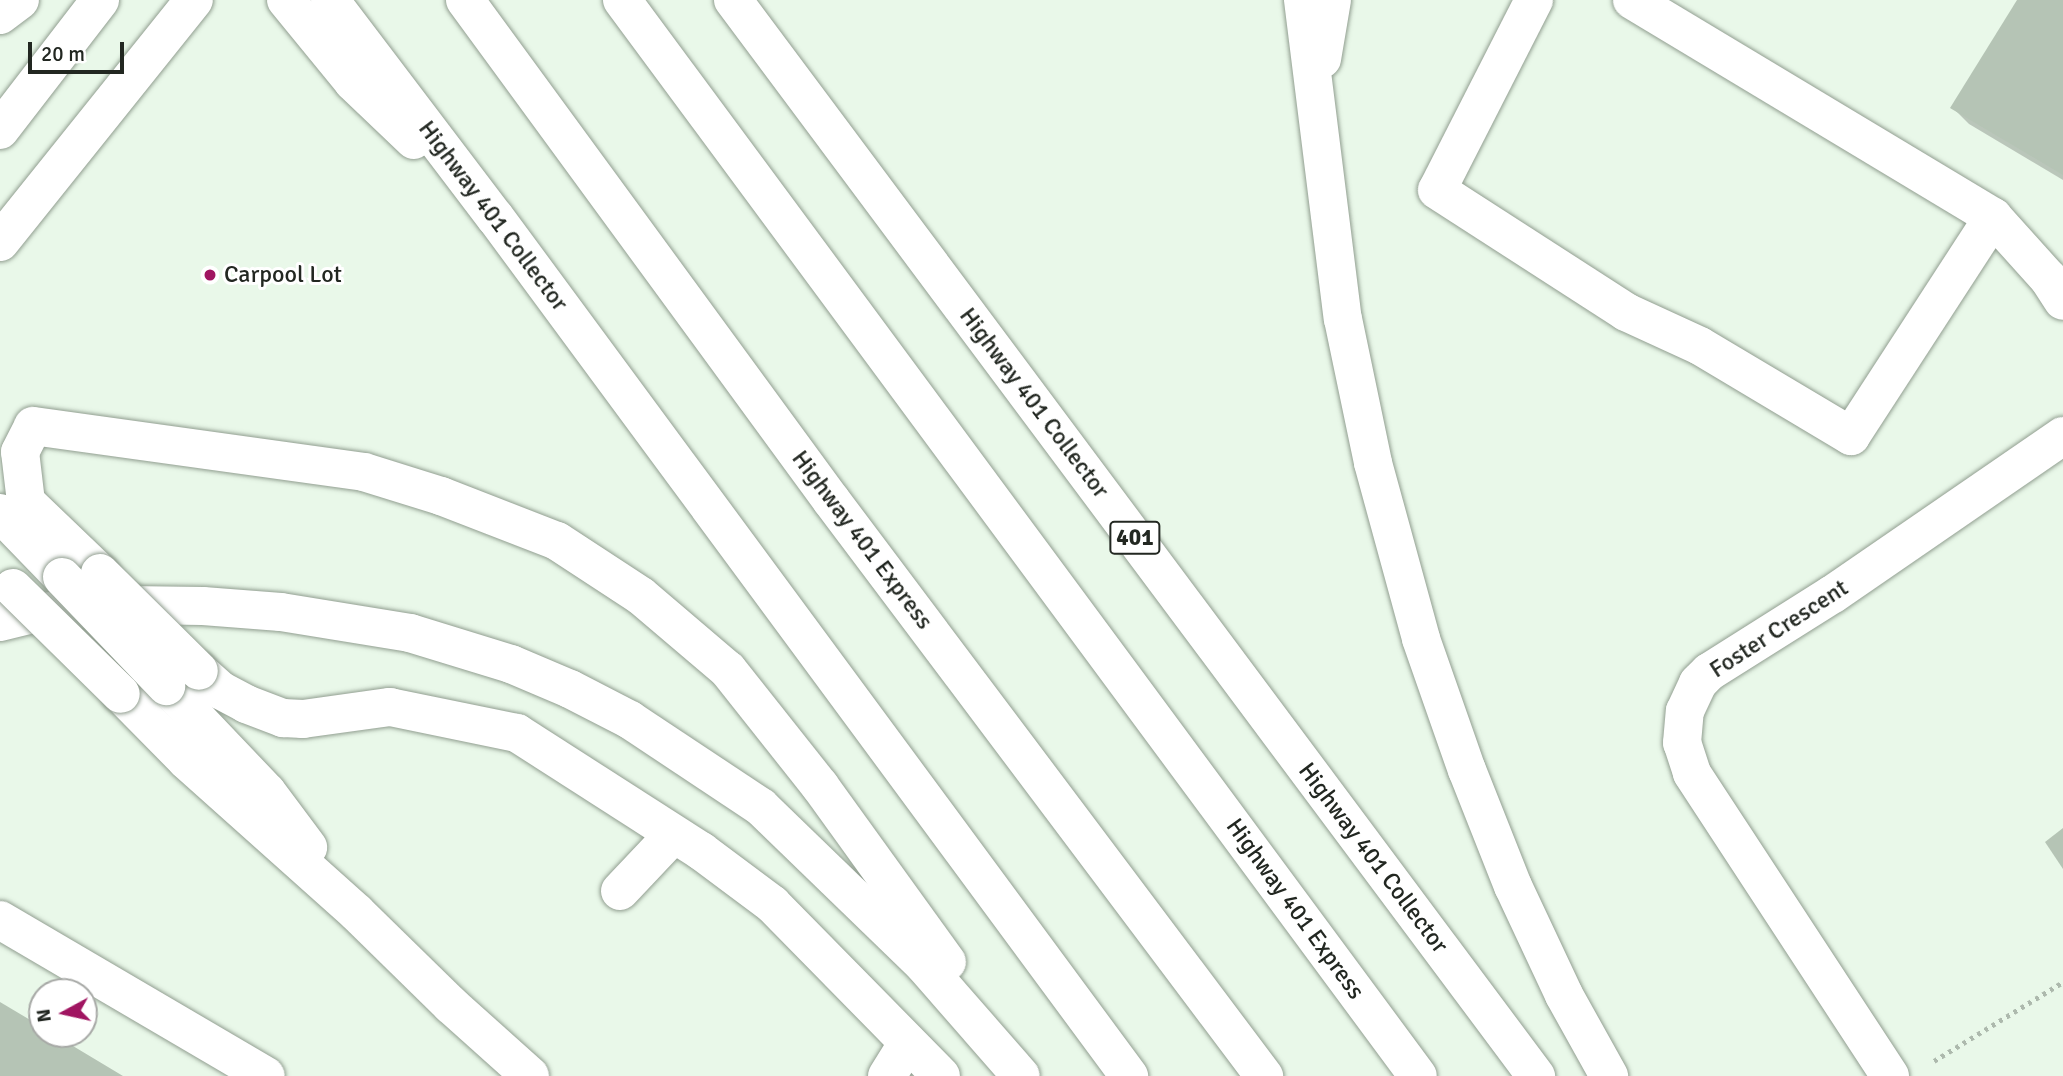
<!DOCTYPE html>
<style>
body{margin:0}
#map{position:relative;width:2063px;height:1076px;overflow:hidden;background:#e9f8e9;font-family:Signika,sans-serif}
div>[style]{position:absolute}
.shadow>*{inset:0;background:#0003}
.building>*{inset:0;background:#b5c4b5}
.path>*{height:4.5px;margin-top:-2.25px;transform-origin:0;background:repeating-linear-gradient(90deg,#adb9ad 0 3.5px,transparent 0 8.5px)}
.roads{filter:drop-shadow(0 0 2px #919e90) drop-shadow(0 0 2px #919e90)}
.minor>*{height:38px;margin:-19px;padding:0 19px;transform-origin:19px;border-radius:19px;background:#fff}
.major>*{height:38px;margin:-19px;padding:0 19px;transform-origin:19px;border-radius:19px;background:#fff}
.highway>*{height:38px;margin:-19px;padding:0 19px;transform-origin:19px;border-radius:19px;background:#fff}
.bridges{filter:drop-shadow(0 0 2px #919e90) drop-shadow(0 0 2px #919e90)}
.minor-bridge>*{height:38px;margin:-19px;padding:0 19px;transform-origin:19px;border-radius:19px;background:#fff}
.dots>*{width:19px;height:19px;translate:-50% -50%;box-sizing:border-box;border:4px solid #fff;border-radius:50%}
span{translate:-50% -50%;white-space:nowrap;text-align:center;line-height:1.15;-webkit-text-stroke:6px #fff;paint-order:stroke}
.shield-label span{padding:2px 5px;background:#fff;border:2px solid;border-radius:5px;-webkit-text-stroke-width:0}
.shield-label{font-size:23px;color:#222721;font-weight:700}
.street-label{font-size:24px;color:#222721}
.poi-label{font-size:24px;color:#222721}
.left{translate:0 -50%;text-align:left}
.north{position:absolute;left:28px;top:978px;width:70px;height:70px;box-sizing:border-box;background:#fff;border:2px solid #a7a9a6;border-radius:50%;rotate:262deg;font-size:19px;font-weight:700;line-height:28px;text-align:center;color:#222721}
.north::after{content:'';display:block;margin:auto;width:24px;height:32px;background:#a01561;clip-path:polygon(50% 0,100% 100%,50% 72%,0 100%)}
.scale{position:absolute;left:28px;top:42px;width:96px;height:32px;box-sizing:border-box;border:4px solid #222721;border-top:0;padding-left:9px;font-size:21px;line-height:24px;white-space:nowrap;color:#222721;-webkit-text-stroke:5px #fff;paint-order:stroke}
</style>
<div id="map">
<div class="shadow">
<div style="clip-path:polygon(2019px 0,2063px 0,2063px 180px,1969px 124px,1952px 107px)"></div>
</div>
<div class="building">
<div style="clip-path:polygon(2017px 0,2063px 0,2063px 175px,1950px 108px)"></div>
<div style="clip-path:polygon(2063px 828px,2063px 869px,2045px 842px)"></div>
<div style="clip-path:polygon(0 1002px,42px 1027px,42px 1034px,53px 1034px,123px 1076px,0 1076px)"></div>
</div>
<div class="path">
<div style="left:1934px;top:1061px;width:151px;rotate:-31.5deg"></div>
</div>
<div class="roads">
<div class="minor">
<div style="left:1534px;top:0;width:213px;rotate:117deg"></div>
<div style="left:1437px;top:190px;width:225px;rotate:32.8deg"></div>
<div style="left:1626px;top:312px;width:81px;rotate:24.7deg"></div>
<div style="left:1700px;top:346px;width:176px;rotate:30.8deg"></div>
<div style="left:1851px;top:436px;width:261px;rotate:-57deg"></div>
<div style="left:1632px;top:0;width:421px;rotate:31deg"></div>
<div style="left:1993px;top:217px;width:82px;rotate:48deg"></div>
<div style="left:2048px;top:278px;width:27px;rotate:57deg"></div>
<div style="left:0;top:513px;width:89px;rotate:45.9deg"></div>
<div style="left:100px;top:573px;width:103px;rotate:-136.2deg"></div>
<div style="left:26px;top:502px;width:50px;rotate:-96.8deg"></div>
<div style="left:20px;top:452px;width:29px;rotate:-63deg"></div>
<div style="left:33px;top:426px;width:334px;rotate:7.9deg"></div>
<div style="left:199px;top:671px;width:28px;rotate:42deg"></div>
<div style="left:220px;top:690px;width:30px;rotate:28deg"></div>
<div style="left:246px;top:704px;width:40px;rotate:21deg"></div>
<div style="left:283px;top:718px;width:20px;rotate:3deg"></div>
<div style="left:303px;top:719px;width:88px;rotate:-7.9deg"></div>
<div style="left:390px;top:707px;width:130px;rotate:11.6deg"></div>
<div style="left:517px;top:733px;width:219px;rotate:32.7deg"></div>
<div style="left:701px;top:851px;width:89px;rotate:36.7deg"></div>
<div style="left:772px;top:904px;width:241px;rotate:45.5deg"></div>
<div style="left:166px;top:686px;width:146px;rotate:46.4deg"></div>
<div style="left:267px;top:792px;width:69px;rotate:53.3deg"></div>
<div style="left:121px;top:694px;width:93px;rotate:45.4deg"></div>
<div style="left:186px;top:760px;width:229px;rotate:41.8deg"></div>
<div style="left:357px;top:913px;width:132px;rotate:44.4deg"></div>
<div style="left:451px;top:1005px;width:106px;rotate:41.9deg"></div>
<div style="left:620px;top:891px;width:77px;rotate:-46.6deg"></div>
<div style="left:0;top:920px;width:308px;rotate:30.4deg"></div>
<div style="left:887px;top:1076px;width:39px;rotate:-58deg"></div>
<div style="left:1890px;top:1076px;width:362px;rotate:-123.2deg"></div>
<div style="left:1692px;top:773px;width:32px;rotate:-108deg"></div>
<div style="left:1682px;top:743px;width:32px;rotate:-85deg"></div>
<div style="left:1685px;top:711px;width:31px;rotate:-65deg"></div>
<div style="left:1698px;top:683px;width:16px;rotate:-45deg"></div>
<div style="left:1709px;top:672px;width:146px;rotate:-32.2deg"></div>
<div style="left:1833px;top:594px;width:279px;rotate:-34.5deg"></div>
</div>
<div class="major">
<div style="left:0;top:130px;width:164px;rotate:-52.4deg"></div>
<div style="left:0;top:242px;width:310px;rotate:-51.3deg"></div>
</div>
<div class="highway">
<div style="left:286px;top:0;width:106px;rotate:50.7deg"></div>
<div style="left:353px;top:82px;width:84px;rotate:43.6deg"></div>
<div style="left:330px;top:0;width:273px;rotate:52.8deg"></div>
<div style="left:495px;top:217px;width:1068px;rotate:53.57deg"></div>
<div style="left:465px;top:0;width:620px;rotate:53.8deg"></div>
<div style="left:831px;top:500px;width:721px;rotate:53.07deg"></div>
<div style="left:622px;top:0;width:1338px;rotate:53.51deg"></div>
<div style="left:733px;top:0;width:1343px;rotate:53.27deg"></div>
<div style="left:1303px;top:0;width:321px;rotate:82.9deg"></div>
<div style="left:1343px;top:319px;width:147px;rotate:78.2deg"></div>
<div style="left:1373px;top:463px;width:182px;rotate:74.7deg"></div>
<div style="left:1421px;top:639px;width:139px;rotate:70.7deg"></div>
<div style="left:1467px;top:770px;width:125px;rotate:68.4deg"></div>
<div style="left:1513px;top:886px;width:120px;rotate:64.9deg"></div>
<div style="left:1564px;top:995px;width:93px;rotate:60.9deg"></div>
<div style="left:0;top:15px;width:25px;rotate:-37deg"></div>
<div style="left:1322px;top:59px;width:60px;rotate:-80.4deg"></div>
<div style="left:364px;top:472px;width:81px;rotate:17.3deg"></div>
<div style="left:441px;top:496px;width:124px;rotate:21.2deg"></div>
<div style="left:557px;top:541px;width:100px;rotate:33.2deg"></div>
<div style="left:641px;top:596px;width:114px;rotate:40.4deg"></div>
<div style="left:728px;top:670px;width:148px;rotate:51.6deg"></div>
<div style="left:820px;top:786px;width:217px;rotate:54.2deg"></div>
<div style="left:0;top:622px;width:42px;rotate:-13.7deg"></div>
<div style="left:41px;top:612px;width:86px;rotate:-4.7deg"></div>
<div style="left:127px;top:605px;width:76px;rotate:0.8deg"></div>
<div style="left:203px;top:606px;width:78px;rotate:4.4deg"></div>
<div style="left:281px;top:612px;width:131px;rotate:9.2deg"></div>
<div style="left:410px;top:633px;width:106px;rotate:17.1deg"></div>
<div style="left:511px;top:664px;width:64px;rotate:23deg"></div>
<div style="left:570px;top:689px;width:68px;rotate:27.3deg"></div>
<div style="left:630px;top:720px;width:157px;rotate:33.6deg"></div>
<div style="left:761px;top:807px;width:227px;rotate:44.1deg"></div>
<div style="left:924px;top:965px;width:147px;rotate:48.9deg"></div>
</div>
</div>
<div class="bridges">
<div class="minor-bridge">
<div style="left:100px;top:573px;width:139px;rotate:44.7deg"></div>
<div style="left:62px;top:577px;width:151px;rotate:46.3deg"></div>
<div style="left:13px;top:588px;width:151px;rotate:44.5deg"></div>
</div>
</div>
<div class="dots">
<div style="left:210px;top:275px;background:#a01561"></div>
</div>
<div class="shield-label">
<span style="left:1135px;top:538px">401</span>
</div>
<div class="street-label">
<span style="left:493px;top:216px;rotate:53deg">Highway 401 Collector</span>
<span style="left:1034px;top:403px;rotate:53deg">Highway 401 Collector</span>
<span style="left:862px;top:540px;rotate:53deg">Highway 401 Express</span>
<span style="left:1779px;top:629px;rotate:-33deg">Foster Crescent</span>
<span style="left:1373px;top:858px;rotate:53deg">Highway 401 Collector</span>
<span style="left:1295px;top:909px;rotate:54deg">Highway 401 Express</span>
</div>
<div class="poi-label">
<span class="left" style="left:224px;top:275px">Carpool Lot</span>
</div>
<div class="north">N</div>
<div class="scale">20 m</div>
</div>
